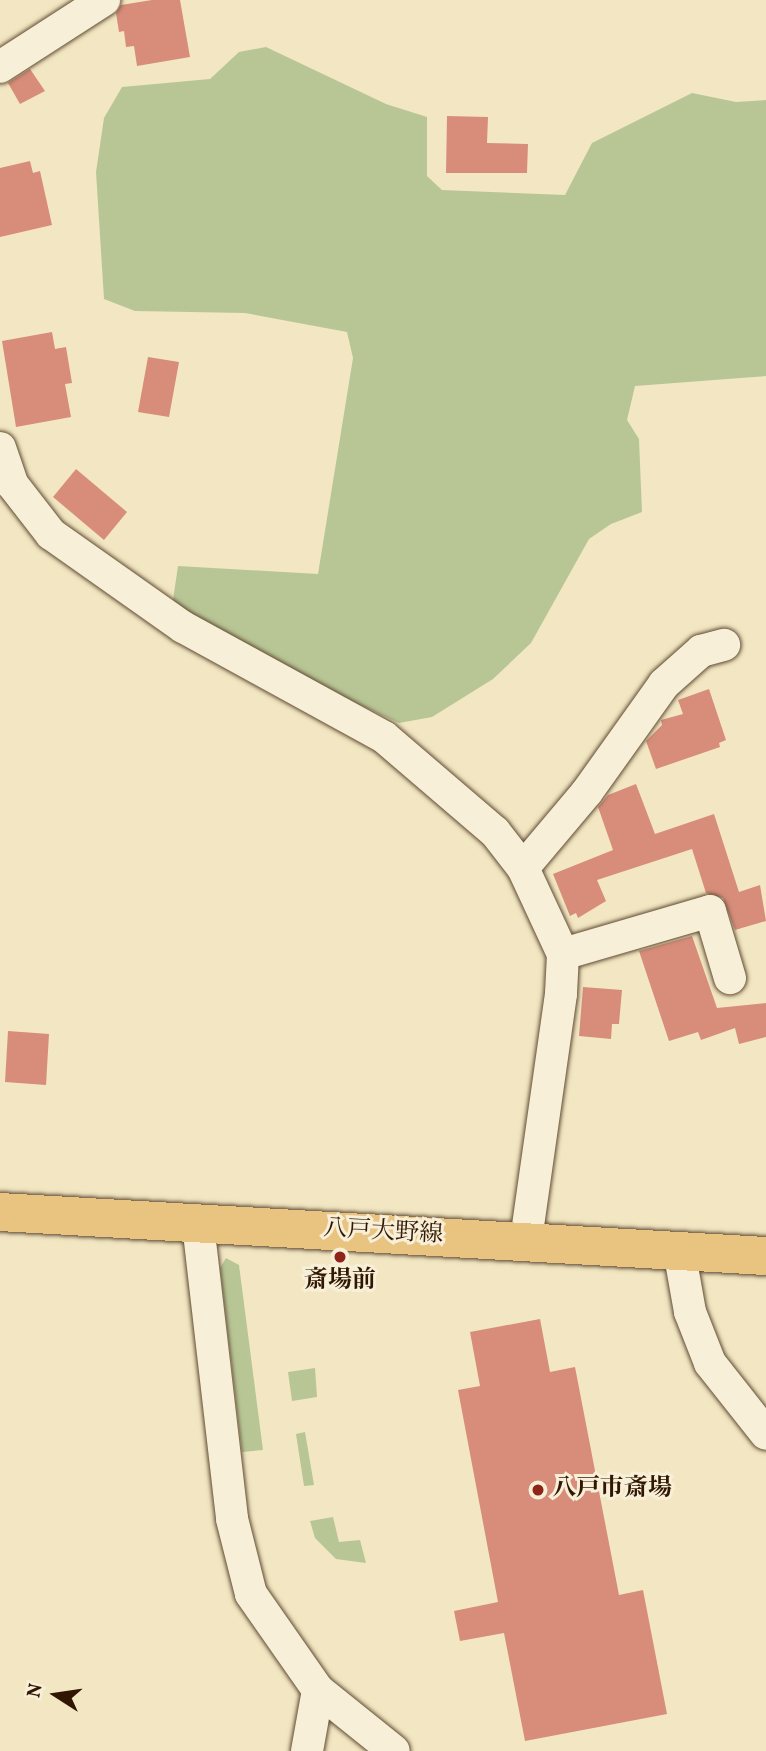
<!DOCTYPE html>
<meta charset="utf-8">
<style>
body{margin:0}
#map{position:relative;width:766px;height:1751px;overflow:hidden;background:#f2e7c2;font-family:Vollkorn,"Noto Serif JP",serif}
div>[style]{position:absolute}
.green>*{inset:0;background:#b8c695}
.building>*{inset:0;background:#d78d7a}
.roads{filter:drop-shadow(0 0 2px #604a33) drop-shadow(0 0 2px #604a33)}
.minor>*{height:32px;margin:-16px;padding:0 16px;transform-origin:16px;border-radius:16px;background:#f7efd7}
.primary>*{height:38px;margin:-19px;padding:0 19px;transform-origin:19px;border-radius:19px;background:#e9c481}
.dots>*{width:19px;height:19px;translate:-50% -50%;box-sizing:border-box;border:4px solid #f7efd7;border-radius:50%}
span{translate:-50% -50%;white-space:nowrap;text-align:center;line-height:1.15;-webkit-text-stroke:6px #f7efd7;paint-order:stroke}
.street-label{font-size:24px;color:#301603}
.poi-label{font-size:24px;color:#301603;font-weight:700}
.left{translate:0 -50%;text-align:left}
.north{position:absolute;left:21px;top:1660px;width:70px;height:70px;-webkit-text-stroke:5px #f7efd7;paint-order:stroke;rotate:282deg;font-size:19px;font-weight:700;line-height:28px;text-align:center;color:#301603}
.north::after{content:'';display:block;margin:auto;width:24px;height:32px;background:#301603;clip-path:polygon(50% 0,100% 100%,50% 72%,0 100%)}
</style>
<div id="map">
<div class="green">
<div style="clip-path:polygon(266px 47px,386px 104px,427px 117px,427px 176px,442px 190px,565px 195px,592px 143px,692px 93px,736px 102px,766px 100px,766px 376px,635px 386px,627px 420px,639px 439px,642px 512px,611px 524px,589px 539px,531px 643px,493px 679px,432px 717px,399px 723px,319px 686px,201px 621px,173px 600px,178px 566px,318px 574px,353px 358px,347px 332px,245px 313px,135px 311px,104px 299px,96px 172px,104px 118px,122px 87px,210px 79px,239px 52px)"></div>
<div style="clip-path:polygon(226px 1258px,239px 1265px,263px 1450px,242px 1452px,220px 1268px)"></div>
<div style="clip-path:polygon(315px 1368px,317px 1397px,292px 1401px,288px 1372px)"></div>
<div style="clip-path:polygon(305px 1432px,314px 1485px,304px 1486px,296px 1434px)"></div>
<div style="clip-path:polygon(333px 1517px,339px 1542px,360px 1540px,366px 1563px,336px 1559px,315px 1538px,310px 1521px)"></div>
</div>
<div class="building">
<div style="clip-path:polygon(152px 0,180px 0,190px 57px,137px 66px,134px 46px,126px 47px,124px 31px,119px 32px,116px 13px,121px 5px)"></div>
<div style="clip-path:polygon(30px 69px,45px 91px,20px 104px,8px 83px)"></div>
<div style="clip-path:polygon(447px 116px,488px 117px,487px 143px,528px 144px,527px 173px,446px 173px)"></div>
<div style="clip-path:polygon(30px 161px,33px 173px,40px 171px,52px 225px,0 237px,0 168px)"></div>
<div style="clip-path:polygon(52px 332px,55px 349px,66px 347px,72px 383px,65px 384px,71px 417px,16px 427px,2px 341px)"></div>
<div style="clip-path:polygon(148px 357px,179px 362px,169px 417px,138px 412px)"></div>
<div style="clip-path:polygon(76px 469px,127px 512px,104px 540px,53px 497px)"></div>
<div style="clip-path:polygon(709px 689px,726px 740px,719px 743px,720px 747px,656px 769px,646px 741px,662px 725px,661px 720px,683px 714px,678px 700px)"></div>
<div style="clip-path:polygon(636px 784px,655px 834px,714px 814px,739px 892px,760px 885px,766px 921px,735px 930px,723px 898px,706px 893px,692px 849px,597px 880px,606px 901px,578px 918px,576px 913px,570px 916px,553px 874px,613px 850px,598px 807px,608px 795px)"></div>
<div style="clip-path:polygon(692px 936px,717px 1008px,766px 1003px,766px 1037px,739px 1044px,735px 1028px,701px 1040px,698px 1032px,669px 1041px,639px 951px)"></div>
<div style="clip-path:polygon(583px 987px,622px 990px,619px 1024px,612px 1024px,611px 1039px,579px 1036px)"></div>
<div style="clip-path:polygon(8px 1031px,49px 1034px,46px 1085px,5px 1082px)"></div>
<div style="clip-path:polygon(540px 1319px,550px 1372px,575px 1367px,619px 1595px,643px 1590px,667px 1714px,525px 1741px,504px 1633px,460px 1641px,454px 1611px,498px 1602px,458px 1390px,480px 1386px,470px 1332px)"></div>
</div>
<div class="roads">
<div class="minor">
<div style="left:0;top:67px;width:124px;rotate:-32.8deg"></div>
<div style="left:0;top:448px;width:39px;rotate:71deg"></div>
<div style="left:13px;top:485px;width:62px;rotate:52.2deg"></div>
<div style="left:51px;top:534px;width:161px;rotate:35.2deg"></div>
<div style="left:183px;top:627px;width:229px;rotate:28.7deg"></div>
<div style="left:384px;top:737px;width:146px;rotate:40.6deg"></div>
<div style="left:495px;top:832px;width:46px;rotate:52.1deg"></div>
<div style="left:523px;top:868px;width:95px;rotate:65.1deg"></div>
<div style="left:563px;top:954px;width:40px;rotate:92.9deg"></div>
<div style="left:561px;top:994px;width:249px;rotate:98.1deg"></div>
<div style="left:523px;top:868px;width:99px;rotate:-49.9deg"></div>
<div style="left:587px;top:792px;width:133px;rotate:-54.5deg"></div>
<div style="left:664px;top:684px;width:50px;rotate:-41.7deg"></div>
<div style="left:701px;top:651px;width:24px;rotate:-15deg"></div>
<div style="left:563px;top:954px;width:153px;rotate:-16.3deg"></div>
<div style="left:710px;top:911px;width:70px;rotate:73.4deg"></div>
<div style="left:198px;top:1224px;width:297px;rotate:83.4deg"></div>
<div style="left:232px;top:1519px;width:77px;rotate:75.8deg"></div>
<div style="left:251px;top:1594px;width:117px;rotate:55.1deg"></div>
<div style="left:318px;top:1690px;width:97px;rotate:38.8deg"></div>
<div style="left:679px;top:1250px;width:63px;rotate:79.9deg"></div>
<div style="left:690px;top:1312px;width:55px;rotate:68.6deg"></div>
<div style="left:710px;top:1363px;width:90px;rotate:51.7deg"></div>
<div style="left:307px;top:1751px;width:62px;rotate:-79.8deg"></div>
</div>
<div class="primary">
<div style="left:0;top:1212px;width:767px;rotate:3.29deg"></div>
</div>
</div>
<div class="dots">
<div style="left:340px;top:1257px;background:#8f2418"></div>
<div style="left:538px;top:1490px;background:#8f2418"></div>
</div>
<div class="street-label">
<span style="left:383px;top:1233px;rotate:3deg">八戸大野線</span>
</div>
<div class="poi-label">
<span style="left:340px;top:1282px">斎場前</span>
<span class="left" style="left:552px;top:1490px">八戸市斎場</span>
</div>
<div class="north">N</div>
</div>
